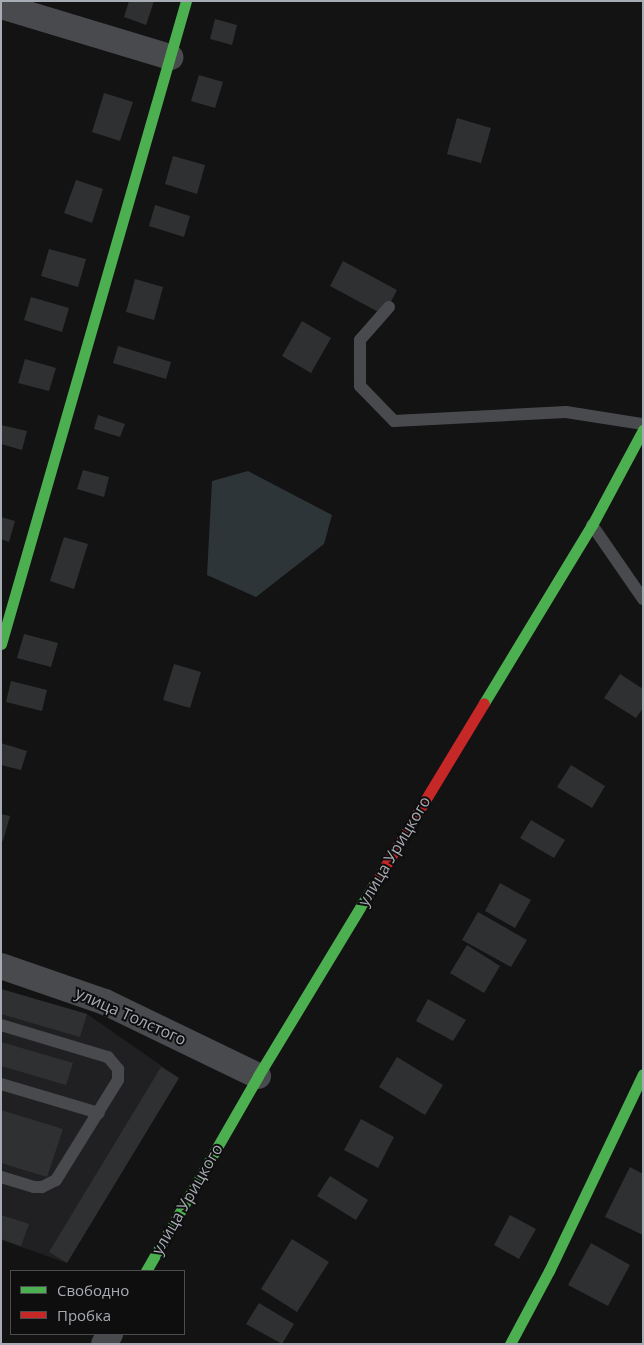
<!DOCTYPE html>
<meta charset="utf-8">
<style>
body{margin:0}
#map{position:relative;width:644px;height:1345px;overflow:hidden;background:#131314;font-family:"Open Sans",sans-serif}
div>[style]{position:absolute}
.built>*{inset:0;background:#202022}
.water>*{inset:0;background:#2d3539}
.building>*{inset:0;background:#2f3031}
.lane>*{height:12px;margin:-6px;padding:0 6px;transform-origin:6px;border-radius:6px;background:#494a4d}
.street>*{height:26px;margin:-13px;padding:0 13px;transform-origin:13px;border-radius:13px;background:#494a4d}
.fast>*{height:11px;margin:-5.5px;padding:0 5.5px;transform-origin:5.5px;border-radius:5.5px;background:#4caf50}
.jam>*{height:11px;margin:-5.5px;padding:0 5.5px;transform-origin:5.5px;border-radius:5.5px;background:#c62828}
span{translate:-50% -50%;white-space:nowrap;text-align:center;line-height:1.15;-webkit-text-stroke:4px #0e0e0f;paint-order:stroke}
.street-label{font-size:16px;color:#a7abb3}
.frame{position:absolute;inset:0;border:2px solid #a7abb3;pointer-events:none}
.legend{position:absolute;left:10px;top:1270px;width:175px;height:65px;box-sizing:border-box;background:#0e0e0f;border:1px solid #4b4d51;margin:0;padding:6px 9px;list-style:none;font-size:15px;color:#a7abb3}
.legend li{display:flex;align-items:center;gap:10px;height:25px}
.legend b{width:25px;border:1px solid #4b4d51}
</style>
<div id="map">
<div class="built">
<div style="clip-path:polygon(1px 989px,87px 1014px,179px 1078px,67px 1263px,1px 1240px)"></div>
</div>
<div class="water">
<div style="clip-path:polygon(248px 471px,332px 515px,324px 544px,256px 597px,207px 575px,212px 481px)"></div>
</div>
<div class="building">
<div style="clip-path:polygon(129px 1px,154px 1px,146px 25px,124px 17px)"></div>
<div style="clip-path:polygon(215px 19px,237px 25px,232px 45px,210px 39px)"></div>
<div style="clip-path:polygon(199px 75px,223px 82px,215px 108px,191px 101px)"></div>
<div style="clip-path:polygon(104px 93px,133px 102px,120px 141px,92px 132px)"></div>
<div style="clip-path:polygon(457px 118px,491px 128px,481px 163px,447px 154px)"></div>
<div style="clip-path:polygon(173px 156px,205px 165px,197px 194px,165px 184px)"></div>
<div style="clip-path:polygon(76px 180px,103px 189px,92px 223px,64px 213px)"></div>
<div style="clip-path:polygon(155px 205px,190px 216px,184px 237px,149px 226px)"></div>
<div style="clip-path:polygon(49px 249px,86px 259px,78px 287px,41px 276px)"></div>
<div style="clip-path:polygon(343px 261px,397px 290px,384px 315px,330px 286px)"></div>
<div style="clip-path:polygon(135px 279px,163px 287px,154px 320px,126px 312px)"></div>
<div style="clip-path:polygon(31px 297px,69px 308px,62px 332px,24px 320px)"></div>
<div style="clip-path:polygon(302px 321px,331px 338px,311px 373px,282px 356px)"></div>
<div style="clip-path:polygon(118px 346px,171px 362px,166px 379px,113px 363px)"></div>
<div style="clip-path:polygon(25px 359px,56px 368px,49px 391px,18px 383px)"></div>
<div style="clip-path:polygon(98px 415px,125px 424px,120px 437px,94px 429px)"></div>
<div style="clip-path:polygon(1px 425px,27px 431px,22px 450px,1px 444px)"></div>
<div style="clip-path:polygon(83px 470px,109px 477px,104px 497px,77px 489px)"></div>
<div style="clip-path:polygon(1px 517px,15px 521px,9px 542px,1px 539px)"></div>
<div style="clip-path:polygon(64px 537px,88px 544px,74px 589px,50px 581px)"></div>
<div style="clip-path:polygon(24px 634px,58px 643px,51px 667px,17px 658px)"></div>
<div style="clip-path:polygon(174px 664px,201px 672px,190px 708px,163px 700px)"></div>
<div style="clip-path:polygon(620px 674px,643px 689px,643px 708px,636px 718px,604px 698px)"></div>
<div style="clip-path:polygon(11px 681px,47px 690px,42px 711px,6px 702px)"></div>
<div style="clip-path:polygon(1px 743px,27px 751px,21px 770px,1px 765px)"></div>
<div style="clip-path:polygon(571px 765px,605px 786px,592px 808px,557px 787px)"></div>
<div style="clip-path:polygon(1px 814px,10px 816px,3px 841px,1px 840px)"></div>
<div style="clip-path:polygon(531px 820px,565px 840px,554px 858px,520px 838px)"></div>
<div style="clip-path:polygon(500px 883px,531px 900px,515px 928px,485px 911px)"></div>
<div style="clip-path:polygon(478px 912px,527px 940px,511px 967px,462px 940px)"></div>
<div style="clip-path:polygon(467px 945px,500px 966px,484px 993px,450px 973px)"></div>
<div style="clip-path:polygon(1px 989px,87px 1014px,80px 1037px,1px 1014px)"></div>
<div style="clip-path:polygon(428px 999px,466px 1020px,453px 1041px,416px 1021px)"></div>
<div style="clip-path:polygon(1px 1042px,73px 1063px,66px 1085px,1px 1066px)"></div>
<div style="clip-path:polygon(397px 1057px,443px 1085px,425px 1115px,379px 1087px)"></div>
<div style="clip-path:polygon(161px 1067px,179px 1078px,67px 1263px,49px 1252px)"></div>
<div style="clip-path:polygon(1px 1110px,63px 1129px,47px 1177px,1px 1163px)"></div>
<div style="clip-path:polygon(361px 1119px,394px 1137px,378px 1168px,344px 1150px)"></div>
<div style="clip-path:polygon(630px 1167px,643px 1174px,643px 1235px,605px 1217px)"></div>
<div style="clip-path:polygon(330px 1176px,368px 1200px,356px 1220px,317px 1196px)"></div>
<div style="clip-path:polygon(1px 1215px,29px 1224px,21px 1246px,1px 1239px)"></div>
<div style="clip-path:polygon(510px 1215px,536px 1229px,519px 1259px,494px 1245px)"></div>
<div style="clip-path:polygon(292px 1239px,329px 1262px,297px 1312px,261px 1289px)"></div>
<div style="clip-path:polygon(591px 1243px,630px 1265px,608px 1306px,568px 1285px)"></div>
<div style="clip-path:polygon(259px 1303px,294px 1324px,282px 1344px,246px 1324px)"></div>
</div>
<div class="lane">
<div style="left:389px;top:307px;width:44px;rotate:131.3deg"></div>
<div style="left:360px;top:340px;width:46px;rotate:90deg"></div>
<div style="left:360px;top:386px;width:49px;rotate:45.8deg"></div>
<div style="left:394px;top:421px;width:172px;rotate:-3deg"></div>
<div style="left:566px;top:412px;width:78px;rotate:8.9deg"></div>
<div style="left:592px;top:525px;width:90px;rotate:55.4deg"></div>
<div style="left:1px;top:1025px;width:112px;rotate:16.7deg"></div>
<div style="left:108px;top:1057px;width:16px;rotate:50deg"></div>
<div style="left:118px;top:1069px;width:11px;rotate:90deg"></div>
<div style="left:118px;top:1080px;width:118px;rotate:121.8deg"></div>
<div style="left:56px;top:1180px;width:16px;rotate:153deg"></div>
<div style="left:42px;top:1187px;width:8px;rotate:180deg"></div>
<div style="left:34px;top:1187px;width:34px;rotate:-163deg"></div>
<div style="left:1px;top:1084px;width:102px;rotate:16.5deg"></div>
</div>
<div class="street">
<div style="left:1px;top:6px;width:177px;rotate:16.8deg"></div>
<div style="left:1px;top:966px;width:110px;rotate:19.1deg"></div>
<div style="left:105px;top:1002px;width:170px;rotate:25.8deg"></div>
<div style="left:104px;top:1344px;width:12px;rotate:-59deg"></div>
</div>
<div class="fast">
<div style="left:1px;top:644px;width:669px;rotate:-73.95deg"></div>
<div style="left:484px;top:703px;width:208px;rotate:-58.8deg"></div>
<div style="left:592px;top:525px;width:108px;rotate:-61.8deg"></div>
<div style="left:146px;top:1271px;width:225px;rotate:-60.1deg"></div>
<div style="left:258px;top:1076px;width:226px;rotate:-58.8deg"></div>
<div style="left:510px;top:1344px;width:83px;rotate:-61.9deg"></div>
<div style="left:549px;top:1271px;width:218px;rotate:-64.5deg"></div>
</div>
<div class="jam">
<div style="left:375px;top:883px;width:210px;rotate:-58.8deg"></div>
</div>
<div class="street-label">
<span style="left:394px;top:851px;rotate:-59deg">улица Урицкого</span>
<span style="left:131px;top:1016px;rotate:24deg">улица Толстого</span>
<span style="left:187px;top:1199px;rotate:-60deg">улица Урицкого</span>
</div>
<div class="frame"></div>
<ul class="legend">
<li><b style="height:6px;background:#4caf50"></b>Свободно</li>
<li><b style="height:6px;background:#c62828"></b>Пробка</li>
</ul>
</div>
